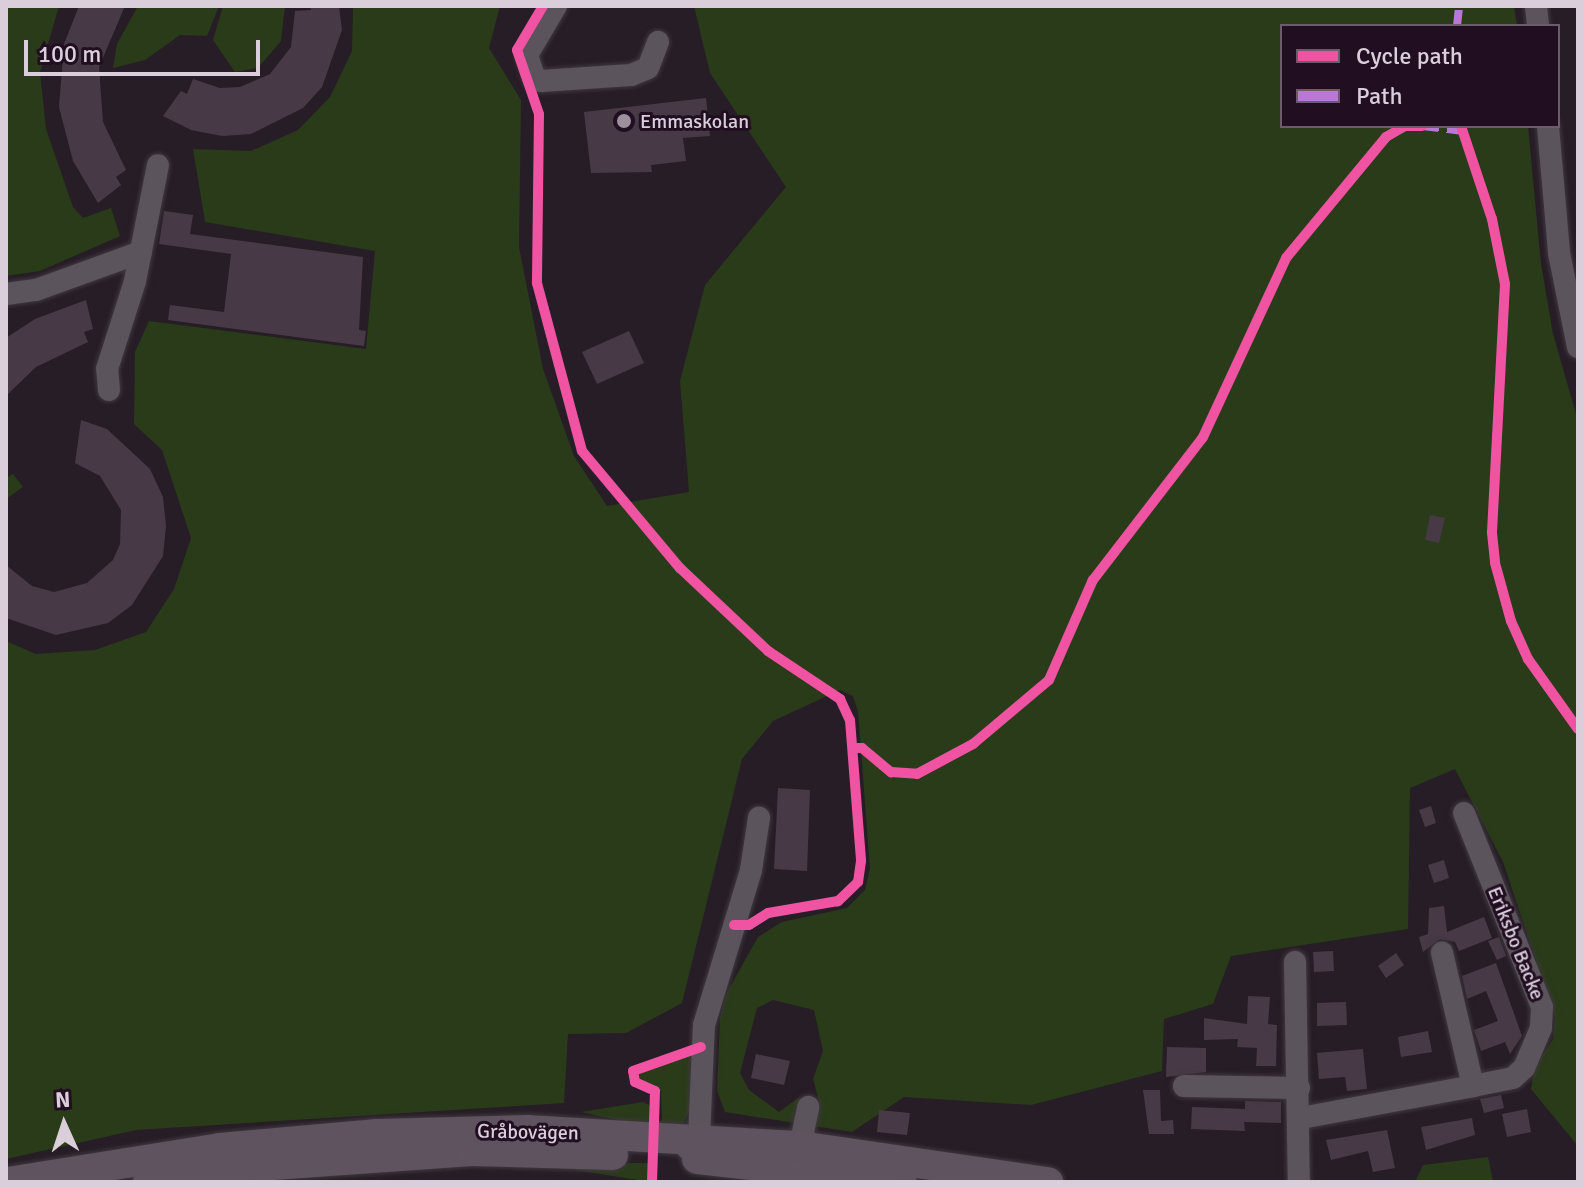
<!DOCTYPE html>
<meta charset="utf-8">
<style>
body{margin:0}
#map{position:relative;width:1584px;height:1188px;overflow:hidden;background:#271d26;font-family:Signika,sans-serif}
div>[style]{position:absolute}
.green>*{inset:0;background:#2a3b19}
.building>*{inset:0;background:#473a46}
.roads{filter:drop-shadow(0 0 2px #403840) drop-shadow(0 0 2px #403840)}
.minor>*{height:22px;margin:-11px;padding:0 11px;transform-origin:11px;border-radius:11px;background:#5c545c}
.major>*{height:30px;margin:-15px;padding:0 15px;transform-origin:15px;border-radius:15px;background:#5e535e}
.quiet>*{height:8px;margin-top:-4px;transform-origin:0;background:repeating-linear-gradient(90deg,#ba77d6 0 16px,transparent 0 24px)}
.cycleway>*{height:10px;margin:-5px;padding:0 5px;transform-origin:5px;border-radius:5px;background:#f153a3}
.dots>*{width:22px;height:22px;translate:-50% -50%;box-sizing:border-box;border:4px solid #210f21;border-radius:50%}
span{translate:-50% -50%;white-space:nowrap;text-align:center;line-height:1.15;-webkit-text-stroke:6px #210f21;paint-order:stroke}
.poi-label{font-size:20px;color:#daceda}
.left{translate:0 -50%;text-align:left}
.street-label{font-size:20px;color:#daceda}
.frame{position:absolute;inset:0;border:8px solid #daceda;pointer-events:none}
.legend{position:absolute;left:1280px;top:24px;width:280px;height:104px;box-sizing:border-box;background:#210f21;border:2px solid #6b5b6b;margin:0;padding:10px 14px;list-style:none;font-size:24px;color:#daceda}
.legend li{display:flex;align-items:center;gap:16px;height:40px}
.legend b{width:40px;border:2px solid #6b5b6b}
.north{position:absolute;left:24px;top:1084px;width:80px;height:80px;-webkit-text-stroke:6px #210f21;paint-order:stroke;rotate:357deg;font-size:22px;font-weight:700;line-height:32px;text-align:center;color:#daceda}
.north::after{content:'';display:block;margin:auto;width:28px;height:36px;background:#daceda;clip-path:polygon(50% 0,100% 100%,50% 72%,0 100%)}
.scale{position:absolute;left:24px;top:40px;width:236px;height:36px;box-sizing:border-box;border:4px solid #daceda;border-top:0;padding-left:10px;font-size:24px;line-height:28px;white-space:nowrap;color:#daceda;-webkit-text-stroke:6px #210f21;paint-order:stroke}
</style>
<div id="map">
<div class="green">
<div style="clip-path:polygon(59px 6px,40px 72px,46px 129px,73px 207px,83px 218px,111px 208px,120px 236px,40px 271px,6px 276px,6px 8px)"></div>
<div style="clip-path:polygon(138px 6px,219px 6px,207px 36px,180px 35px,145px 60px,113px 68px,117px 44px)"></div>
<div style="clip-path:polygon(223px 6px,285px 6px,281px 41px,258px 68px,235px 72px,213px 40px)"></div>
<div style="clip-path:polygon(evenodd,353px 6px,500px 6px,489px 48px,521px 100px,519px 247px,543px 369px,574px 456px,607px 506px,689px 492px,680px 381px,705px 285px,786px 187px,710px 73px,694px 6px,1514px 6px,1517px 26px,1282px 26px,1282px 126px,1528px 126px,1541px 264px,1553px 334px,1578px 421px,1578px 1146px,1531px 1089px,1534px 1069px,1553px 1039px,1555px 1017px,1503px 862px,1455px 769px,1410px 788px,1408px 929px,1231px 956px,1213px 1004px,1164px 1019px,1162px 1071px,1031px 1105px,904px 1097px,852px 1132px,725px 1112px,717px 1091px,720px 1017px,726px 994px,758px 937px,782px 922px,847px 908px,865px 890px,870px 868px,858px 711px,853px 696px,840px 690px,773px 721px,742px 759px,682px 1003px,626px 1033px,568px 1034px,564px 1103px,136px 1130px,6px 1159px,6px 641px,36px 654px,95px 650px,146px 632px,174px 589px,191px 538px,162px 450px,134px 424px,135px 352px,149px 321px,366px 349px,375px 251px,205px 222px,193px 149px,251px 151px,298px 130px,330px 97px,352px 51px,353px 6px,773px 1000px,814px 1010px,823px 1051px,813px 1079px,819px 1101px,798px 1098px,779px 1112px,749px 1090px,740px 1073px,757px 1008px,773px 1000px)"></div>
<div style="clip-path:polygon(13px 474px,23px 487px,6px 499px,6px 478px)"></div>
<div style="clip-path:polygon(684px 1055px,691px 1057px,690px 1109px,683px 1125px,632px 1123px,581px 1112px,643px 1102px,652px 1106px,652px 1121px,662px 1121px,661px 1091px,638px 1081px,637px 1075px)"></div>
<div style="clip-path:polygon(1488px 1157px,1493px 1182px,1415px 1182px,1423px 1165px)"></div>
<div style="clip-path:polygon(648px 1163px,650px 1182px,569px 1169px,631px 1163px)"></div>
</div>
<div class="building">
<div style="clip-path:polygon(79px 6px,125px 6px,99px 67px,103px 122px,126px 170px,116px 177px,121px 185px,98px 203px,73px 161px,59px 107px,64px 44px)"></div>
<div style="clip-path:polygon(310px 6px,339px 6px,342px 30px,322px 87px,303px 108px,251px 134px,222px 136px,191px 130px,163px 116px,181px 91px,187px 94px,193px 79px,220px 88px,240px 87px,270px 74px,291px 47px,295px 11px,311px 10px)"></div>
<div style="clip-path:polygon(706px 98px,710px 136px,683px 138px,686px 161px,651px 165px,652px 172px,591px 173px,584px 112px)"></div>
<div style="clip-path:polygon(164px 211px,193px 215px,190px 234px,363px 257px,359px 330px,366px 331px,364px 346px,168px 320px,170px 305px,224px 312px,231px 254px,159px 244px)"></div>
<div style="clip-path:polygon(86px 300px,93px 329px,84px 332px,88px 342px,36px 367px,6px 396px,6px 338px,35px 319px)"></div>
<div style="clip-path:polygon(629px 331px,644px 363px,597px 384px,582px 352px)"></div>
<div style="clip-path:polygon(81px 420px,107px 429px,150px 469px,163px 497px,166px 526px,163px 556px,132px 605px,108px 623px,56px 635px,6px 618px,6px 565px,32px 586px,54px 592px,87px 583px,113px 560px,120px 544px,121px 510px,100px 476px,75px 463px)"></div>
<div style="clip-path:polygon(1430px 515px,1445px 518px,1439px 543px,1425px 540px)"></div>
<div style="clip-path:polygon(778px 788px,810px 790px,807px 871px,774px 869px)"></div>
<div style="clip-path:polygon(1431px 806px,1436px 823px,1425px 827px,1419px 810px)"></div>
<div style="clip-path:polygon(1444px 860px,1449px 878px,1434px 883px,1428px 865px)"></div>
<div style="clip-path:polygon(1444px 906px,1447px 932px,1484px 917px,1492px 938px,1459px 951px,1455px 942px,1440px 939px,1423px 952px,1419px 937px,1428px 934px,1429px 908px)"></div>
<div style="clip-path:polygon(1499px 937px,1506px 956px,1497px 960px,1488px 941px)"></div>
<div style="clip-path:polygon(1333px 951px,1334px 971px,1314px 972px,1313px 952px)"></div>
<div style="clip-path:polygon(1396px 953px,1404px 965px,1386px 978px,1378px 966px)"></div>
<div style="clip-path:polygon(1496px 963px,1522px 1036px,1510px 1054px,1505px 1042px,1481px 1051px,1474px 1030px,1498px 1021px,1486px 991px,1467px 999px,1462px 976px)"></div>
<div style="clip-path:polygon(1248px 996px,1270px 997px,1268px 1024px,1277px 1025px,1276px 1066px,1256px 1066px,1257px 1048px,1237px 1047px,1238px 1039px,1204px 1040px,1204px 1018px,1247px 1024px)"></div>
<div style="clip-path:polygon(1346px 1002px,1347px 1025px,1317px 1026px,1317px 1003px)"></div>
<div style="clip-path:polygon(1428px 1031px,1432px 1052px,1401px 1057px,1398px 1037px)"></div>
<div style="clip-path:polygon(1167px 1047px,1206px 1048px,1206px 1072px,1166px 1077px)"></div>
<div style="clip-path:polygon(1363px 1049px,1367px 1089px,1347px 1091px,1345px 1077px,1319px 1079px,1317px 1053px)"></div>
<div style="clip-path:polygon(756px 1054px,790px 1061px,784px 1085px,751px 1078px)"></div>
<div style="clip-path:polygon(1143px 1090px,1160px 1090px,1161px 1121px,1173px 1120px,1174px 1134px,1149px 1134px)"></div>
<div style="clip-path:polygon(1501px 1095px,1504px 1108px,1484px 1113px,1480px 1099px)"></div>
<div style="clip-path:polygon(1245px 1101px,1281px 1102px,1281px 1123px,1244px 1122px,1245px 1131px,1191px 1129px,1192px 1107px,1245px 1109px)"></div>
<div style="clip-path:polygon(1527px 1109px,1531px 1132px,1507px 1137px,1502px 1114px)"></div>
<div style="clip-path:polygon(879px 1110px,910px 1113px,907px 1135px,877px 1132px)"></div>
<div style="clip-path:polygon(1472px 1118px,1475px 1135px,1426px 1150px,1421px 1127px)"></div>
<div style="clip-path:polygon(1387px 1130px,1395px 1168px,1373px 1172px,1368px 1151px,1331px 1160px,1326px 1140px)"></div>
</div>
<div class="roads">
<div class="minor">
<div style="left:556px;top:6px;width:57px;rotate:120.6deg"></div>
<div style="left:527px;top:55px;width:23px;rotate:72deg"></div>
<div style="left:534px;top:77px;width:8px;rotate:30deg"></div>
<div style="left:541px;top:81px;width:90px;rotate:-3.8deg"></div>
<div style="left:631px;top:75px;width:18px;rotate:-22deg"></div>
<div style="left:648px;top:68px;width:28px;rotate:-69deg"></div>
<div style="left:1536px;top:6px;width:20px;rotate:84deg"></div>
<div style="left:1548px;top:126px;width:127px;rotate:85deg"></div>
<div style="left:1559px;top:253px;width:96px;rotate:78.6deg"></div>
<div style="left:6px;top:294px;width:30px;rotate:-8deg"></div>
<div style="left:36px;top:290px;width:112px;rotate:-19.9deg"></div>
<div style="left:109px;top:390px;width:21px;rotate:-95deg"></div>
<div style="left:107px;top:369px;width:92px;rotate:-72.3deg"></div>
<div style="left:135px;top:281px;width:118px;rotate:-78.8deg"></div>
<div style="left:1464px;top:813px;width:209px;rotate:68.1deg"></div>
<div style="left:1542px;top:1007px;width:21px;rotate:93deg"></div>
<div style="left:1541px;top:1028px;width:43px;rotate:113deg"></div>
<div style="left:1524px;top:1068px;width:15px;rotate:138deg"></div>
<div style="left:1513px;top:1078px;width:41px;rotate:168.7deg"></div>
<div style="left:1295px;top:962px;width:220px;rotate:89deg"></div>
<div style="left:1184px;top:1086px;width:115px;rotate:1deg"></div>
<div style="left:1301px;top:1118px;width:175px;rotate:-10.5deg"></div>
<div style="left:1473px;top:1086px;width:137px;rotate:-103.1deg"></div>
<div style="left:800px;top:1146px;width:40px;rotate:-78deg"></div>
<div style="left:688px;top:1149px;width:16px;rotate:-45deg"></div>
<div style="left:699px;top:1138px;width:113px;rotate:-87.5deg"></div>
<div style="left:704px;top:1025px;width:162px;rotate:-73.1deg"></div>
<div style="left:751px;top:870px;width:53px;rotate:-81.3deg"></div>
</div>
<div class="major">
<div style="left:697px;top:1159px;width:206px;rotate:6.4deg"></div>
<div style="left:8px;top:1182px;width:215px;rotate:-9.1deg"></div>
<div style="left:220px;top:1148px;width:158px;rotate:-5.1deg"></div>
<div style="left:377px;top:1134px;width:150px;rotate:-1.5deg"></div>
<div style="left:527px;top:1130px;width:273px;rotate:3.4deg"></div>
<div style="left:800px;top:1146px;width:251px;rotate:8.3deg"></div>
<div style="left:148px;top:1182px;width:112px;rotate:-8.2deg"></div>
<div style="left:259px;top:1166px;width:213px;rotate:-4deg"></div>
<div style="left:471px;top:1151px;width:142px;rotate:1.6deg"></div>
</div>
</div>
<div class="quiet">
<div style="left:1457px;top:26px;width:20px;rotate:-84deg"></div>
<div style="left:1423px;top:126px;width:39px;rotate:7deg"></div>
</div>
<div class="cycleway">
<div style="left:543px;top:6px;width:51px;rotate:120.6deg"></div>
<div style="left:517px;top:50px;width:68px;rotate:71deg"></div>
<div style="left:539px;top:114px;width:169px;rotate:90.7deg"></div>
<div style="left:537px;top:283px;width:174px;rotate:75deg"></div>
<div style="left:582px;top:451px;width:153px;rotate:50.1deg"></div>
<div style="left:680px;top:568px;width:121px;rotate:43.3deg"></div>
<div style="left:768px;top:651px;width:87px;rotate:33.7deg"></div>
<div style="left:840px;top:699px;width:23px;rotate:65deg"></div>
<div style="left:850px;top:720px;width:141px;rotate:85.5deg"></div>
<div style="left:861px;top:861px;width:21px;rotate:98deg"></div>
<div style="left:858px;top:882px;width:28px;rotate:136deg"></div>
<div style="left:838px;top:901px;width:71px;rotate:170.3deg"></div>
<div style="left:768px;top:913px;width:22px;rotate:148deg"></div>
<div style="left:749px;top:925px;width:15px;rotate:180deg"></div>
<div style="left:1461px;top:126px;width:98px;rotate:71.6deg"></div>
<div style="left:1492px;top:219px;width:66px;rotate:78.7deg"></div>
<div style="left:1505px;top:284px;width:249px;rotate:93deg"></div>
<div style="left:1492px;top:533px;width:30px;rotate:84deg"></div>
<div style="left:1495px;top:563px;width:60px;rotate:74.6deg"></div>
<div style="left:1511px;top:621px;width:42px;rotate:65.9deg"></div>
<div style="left:1528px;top:659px;width:86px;rotate:54.5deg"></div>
<div style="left:853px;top:748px;width:9px"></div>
<div style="left:862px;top:748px;width:38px;rotate:40deg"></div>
<div style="left:891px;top:772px;width:26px;rotate:4deg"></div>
<div style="left:917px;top:774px;width:64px;rotate:-28.2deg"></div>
<div style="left:973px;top:744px;width:99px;rotate:-40.1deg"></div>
<div style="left:1049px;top:680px;width:109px;rotate:-66.3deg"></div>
<div style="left:1093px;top:580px;width:180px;rotate:-52.4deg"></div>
<div style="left:1203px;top:437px;width:197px;rotate:-65.1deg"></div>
<div style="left:1286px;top:258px;width:157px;rotate:-50.4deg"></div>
<div style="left:1386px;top:137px;width:22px;rotate:-30deg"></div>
<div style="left:1405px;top:126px;width:17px"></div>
<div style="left:652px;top:1182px;width:91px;rotate:-88.1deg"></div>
<div style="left:655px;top:1091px;width:22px;rotate:-156deg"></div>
<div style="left:635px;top:1082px;width:11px;rotate:-100deg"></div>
<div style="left:633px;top:1071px;width:72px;rotate:-19.4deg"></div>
</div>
<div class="dots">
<div style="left:624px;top:121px;background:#9b909b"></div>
</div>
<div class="poi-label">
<span class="left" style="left:640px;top:121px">Emmaskolan</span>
</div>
<div class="street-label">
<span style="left:1516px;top:943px;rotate:68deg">Eriksbo Backe</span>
<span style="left:528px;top:1132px;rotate:1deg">Gråbovägen</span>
</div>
<div class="frame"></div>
<ul class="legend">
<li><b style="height:10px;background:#f153a3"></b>Cycle path</li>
<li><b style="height:10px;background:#ba77d6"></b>Path</li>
</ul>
<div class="north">N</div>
<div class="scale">100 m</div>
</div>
